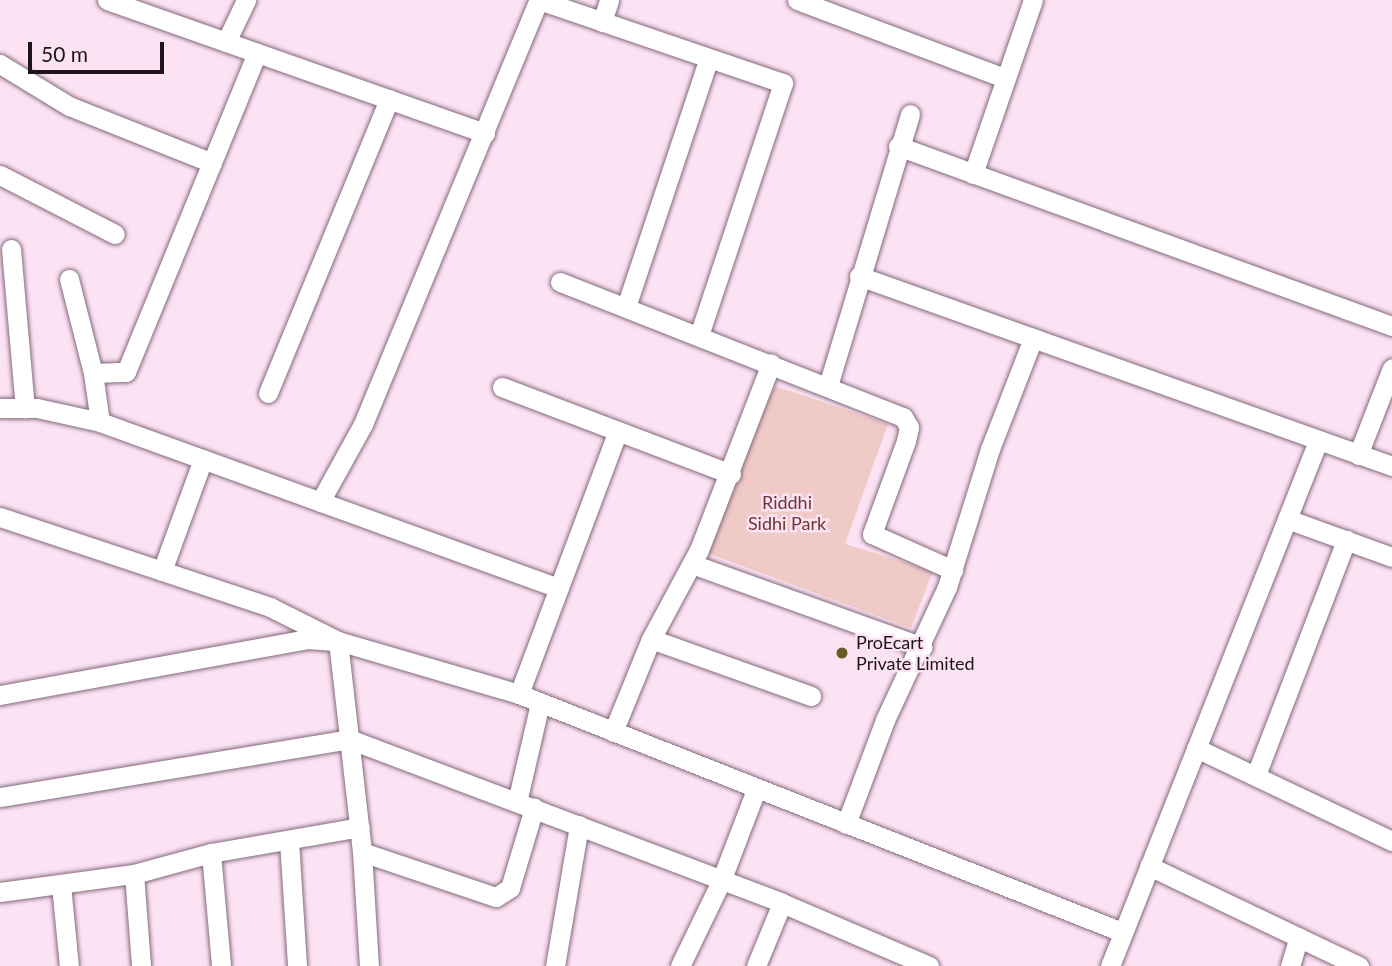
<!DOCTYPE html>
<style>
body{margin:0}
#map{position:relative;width:1392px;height:966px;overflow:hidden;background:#fce3f4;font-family:Lato,sans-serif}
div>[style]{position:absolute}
.green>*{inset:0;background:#efcac7}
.roads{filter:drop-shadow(0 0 2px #83697c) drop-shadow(0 0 2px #83697c)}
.minor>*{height:19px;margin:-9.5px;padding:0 9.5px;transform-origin:9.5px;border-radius:9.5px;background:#fff}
.dots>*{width:19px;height:19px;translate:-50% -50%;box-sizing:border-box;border:4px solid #fce3f4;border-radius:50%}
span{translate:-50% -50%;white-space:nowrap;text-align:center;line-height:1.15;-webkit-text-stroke:5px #fce3f4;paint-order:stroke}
.park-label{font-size:18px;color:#713432}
.poi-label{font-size:18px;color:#1e141b}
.left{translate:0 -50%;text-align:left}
.scale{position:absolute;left:28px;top:42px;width:136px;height:32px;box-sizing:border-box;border:4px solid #1e141b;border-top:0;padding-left:9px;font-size:21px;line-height:24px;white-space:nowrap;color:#1e141b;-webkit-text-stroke:5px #fce3f4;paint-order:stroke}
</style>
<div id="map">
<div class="green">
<div style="clip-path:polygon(775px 386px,888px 424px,845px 544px,933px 571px,911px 628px,699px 550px)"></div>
</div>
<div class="roads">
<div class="minor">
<div style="left:107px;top:0;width:401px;rotate:19.4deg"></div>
<div style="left:539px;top:0;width:258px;rotate:18.8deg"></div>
<div style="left:783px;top:83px;width:266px;rotate:108.4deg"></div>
<div style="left:797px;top:0;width:221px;rotate:20.6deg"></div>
<div style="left:602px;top:22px;width:23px;rotate:-72deg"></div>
<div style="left:226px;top:42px;width:47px;rotate:-64.5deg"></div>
<div style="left:0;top:64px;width:81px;rotate:31.3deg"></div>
<div style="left:69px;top:106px;width:154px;rotate:21.7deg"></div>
<div style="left:898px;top:146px;width:526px;rotate:20.02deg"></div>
<div style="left:973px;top:174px;width:184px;rotate:-71deg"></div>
<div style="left:0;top:175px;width:129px;rotate:27.2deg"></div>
<div style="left:11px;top:249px;width:160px;rotate:85deg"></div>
<div style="left:859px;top:276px;width:566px;rotate:19.62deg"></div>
<div style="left:69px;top:279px;width:97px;rotate:75.7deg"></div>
<div style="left:93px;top:373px;width:49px;rotate:81.9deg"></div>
<div style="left:560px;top:282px;width:369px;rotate:21.5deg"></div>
<div style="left:903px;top:417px;width:12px;rotate:59deg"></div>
<div style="left:909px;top:427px;width:14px;rotate:102deg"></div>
<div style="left:906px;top:441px;width:99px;rotate:110.1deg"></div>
<div style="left:872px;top:534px;width:89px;rotate:24deg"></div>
<div style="left:626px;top:307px;width:262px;rotate:-71.6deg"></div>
<div style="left:93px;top:373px;width:33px;rotate:-2deg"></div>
<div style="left:126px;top:372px;width:345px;rotate:-67.7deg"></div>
<div style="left:828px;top:386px;width:284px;rotate:-73.2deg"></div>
<div style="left:502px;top:387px;width:245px;rotate:20.8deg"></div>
<div style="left:268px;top:393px;width:318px;rotate:-67.6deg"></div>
<div style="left:0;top:408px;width:37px"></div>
<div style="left:37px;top:408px;width:65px;rotate:12.5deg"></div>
<div style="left:100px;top:422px;width:488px;rotate:19.9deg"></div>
<div style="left:1358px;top:455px;width:93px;rotate:-68.7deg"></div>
<div style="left:320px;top:502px;width:89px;rotate:-61.1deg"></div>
<div style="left:363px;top:424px;width:459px;rotate:-67.5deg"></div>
<div style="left:0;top:517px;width:285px;rotate:18.4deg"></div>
<div style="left:270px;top:607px;width:76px;rotate:26.6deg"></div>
<div style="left:338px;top:641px;width:189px;rotate:16.3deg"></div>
<div style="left:519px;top:694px;width:648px;rotate:21.54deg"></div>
<div style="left:1287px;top:519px;width:112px;rotate:19.9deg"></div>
<div style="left:692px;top:564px;width:245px;rotate:19.8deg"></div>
<div style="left:162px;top:571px;width:119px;rotate:-69.9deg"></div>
<div style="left:651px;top:639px;width:170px;rotate:19.6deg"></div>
<div style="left:519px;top:694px;width:281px;rotate:-69.4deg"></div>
<div style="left:0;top:695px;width:312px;rotate:-10.3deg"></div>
<div style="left:307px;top:639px;width:31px;rotate:4deg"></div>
<div style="left:338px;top:641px;width:212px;rotate:83.5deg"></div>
<div style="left:362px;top:852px;width:114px;rotate:86.5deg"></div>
<div style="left:613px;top:732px;width:100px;rotate:-67.8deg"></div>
<div style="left:651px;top:639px;width:101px;rotate:-61.7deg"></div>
<div style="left:699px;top:550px;width:200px;rotate:-68.9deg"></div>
<div style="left:1196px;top:748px;width:217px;rotate:25.4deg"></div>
<div style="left:1256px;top:775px;width:252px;rotate:-69deg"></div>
<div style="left:0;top:797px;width:354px;rotate:-9.4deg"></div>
<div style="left:349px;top:739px;width:463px;rotate:20.7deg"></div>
<div style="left:782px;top:903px;width:160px;rotate:23.2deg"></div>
<div style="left:517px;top:802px;width:102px;rotate:-76.9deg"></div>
<div style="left:846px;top:824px;width:111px;rotate:-69.4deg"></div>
<div style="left:885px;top:720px;width:147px;rotate:-65deg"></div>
<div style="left:947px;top:587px;width:145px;rotate:-72.7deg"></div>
<div style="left:990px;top:449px;width:119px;rotate:-68.8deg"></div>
<div style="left:289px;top:841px;width:125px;rotate:86.3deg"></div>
<div style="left:362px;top:852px;width:141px;rotate:18.6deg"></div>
<div style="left:496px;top:897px;width:17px;rotate:-33deg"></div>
<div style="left:510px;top:888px;width:84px;rotate:-73.3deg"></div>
<div style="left:211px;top:853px;width:113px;rotate:84.9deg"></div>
<div style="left:1149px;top:866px;width:233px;rotate:25.5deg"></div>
<div style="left:134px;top:874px;width:92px;rotate:85.6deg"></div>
<div style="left:61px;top:885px;width:81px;rotate:84.4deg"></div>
<div style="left:0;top:892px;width:135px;rotate:-7.7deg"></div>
<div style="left:134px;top:874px;width:80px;rotate:-15.3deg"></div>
<div style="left:211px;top:853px;width:151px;rotate:-9.9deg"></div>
<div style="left:555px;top:966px;width:143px;rotate:-80.3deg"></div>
<div style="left:680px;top:966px;width:94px;rotate:-64.2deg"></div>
<div style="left:721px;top:881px;width:97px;rotate:-69deg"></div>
<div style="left:756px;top:966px;width:68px;rotate:-67.6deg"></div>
<div style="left:1110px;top:966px;width:565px;rotate:-68.39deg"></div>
<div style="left:1290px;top:966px;width:30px;rotate:-73deg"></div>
</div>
</div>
<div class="dots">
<div style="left:842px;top:653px;background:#695b28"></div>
</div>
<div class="park-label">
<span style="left:787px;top:513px">Riddhi<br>Sidhi Park</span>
</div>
<div class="poi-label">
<span class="left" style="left:856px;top:653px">ProEcart<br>Private Limited</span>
</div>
<div class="scale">50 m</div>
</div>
